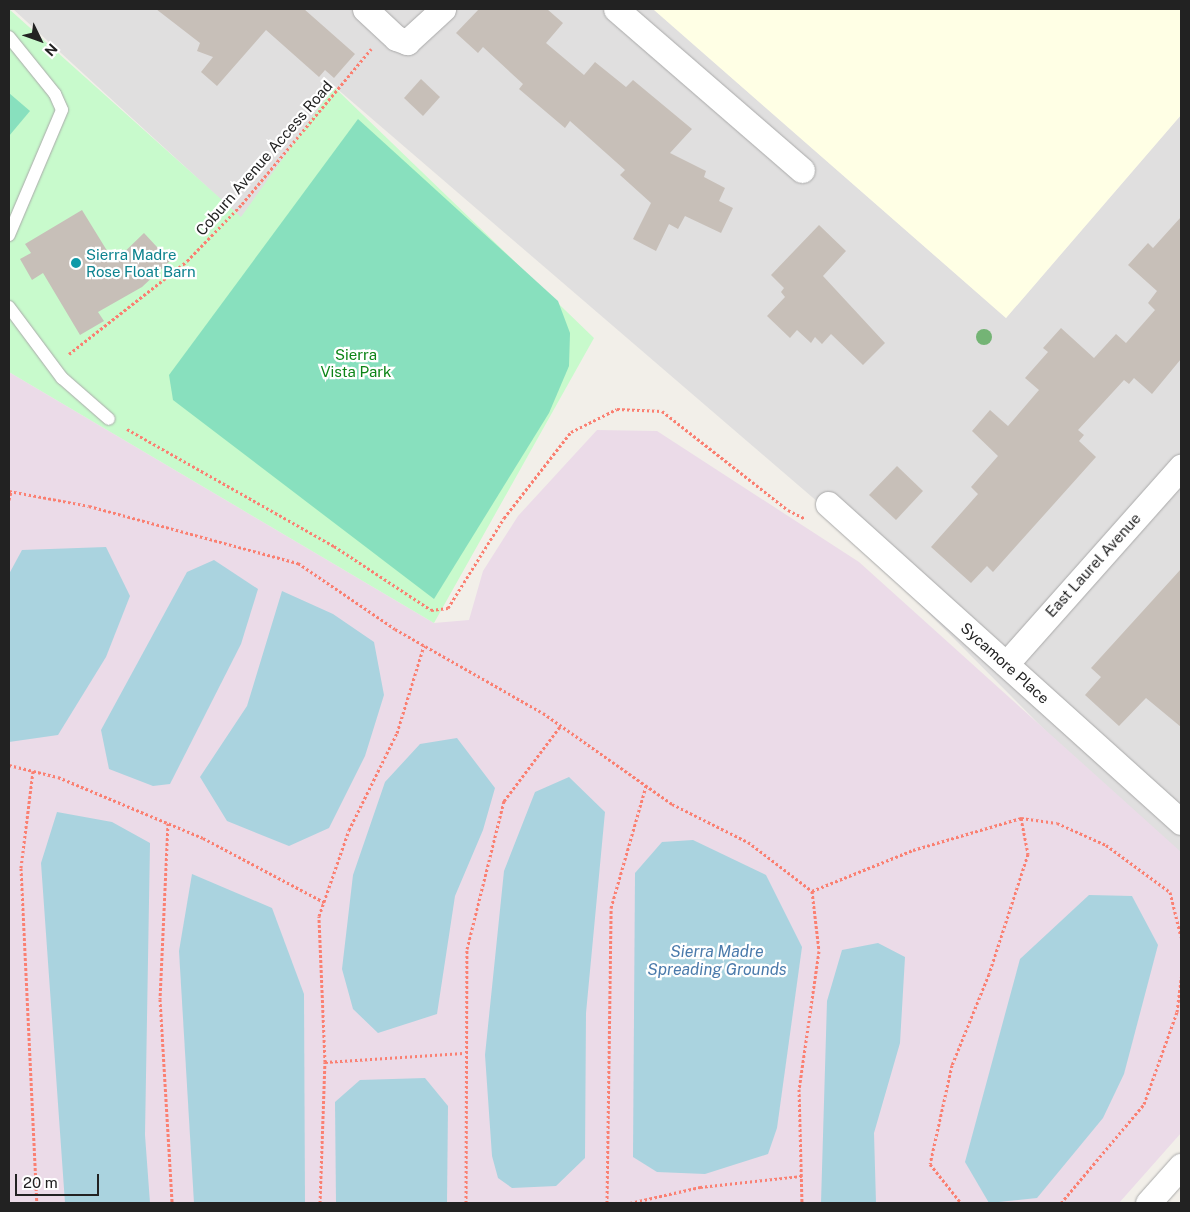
<!DOCTYPE html>
<style>
body{margin:0}
#map{position:relative;width:1190px;height:1212px;overflow:hidden;background:#f2efe9;font-family:"Public Sans",sans-serif}
div>[style]{position:absolute}
.residential>*{inset:0;background:#e0dfdf}
.industrial>*{inset:0;background:#ebdbe8}
.education>*{inset:0;background:#ffffe5}
.park>*{inset:0;background:#c8facc}
.pitch>*{inset:0;background:#88e0be}
.water>*{inset:0;background:#aad3df}
.building>*{inset:0;background:#c7bfb8}
.path>*{height:3px;margin-top:-1.5px;transform-origin:0;background:repeating-linear-gradient(90deg,#fa8072 0 2.5px,transparent 0 5px)}
.roads{filter:drop-shadow(0 0 1px #a9a9a9) drop-shadow(0 0 1px #a9a9a9)}
.lane>*{height:12px;margin:-6px;padding:0 6px;transform-origin:6px;border-radius:6px;background:#fff}
.street>*{height:25px;margin:-12.5px;padding:0 12.5px;transform-origin:12.5px;border-radius:12.5px;background:#fff}
.trees>*{width:16px;height:16px;margin:-8px;border-radius:50%;background:#74b475}
.dots>*{width:14px;height:14px;translate:-50% -50%;box-sizing:border-box;border:2px solid #fff;border-radius:50%}
span{translate:-50% -50%;white-space:nowrap;text-align:center;line-height:1.15;-webkit-text-stroke:4.5px #fff;paint-order:stroke}
.street-label{font-size:15px;color:#222}
.culture-label{font-size:15px;color:#0d838f}
.left{translate:0 -50%;text-align:left}
.park-label{font-size:15px;color:#0c8416}
.water-label{font-size:16px;color:#4a7aab;font-style:italic}
.frame{position:absolute;inset:0;border:10px solid #222;pointer-events:none}
.north{position:absolute;left:15px;top:15px;width:50px;height:50px;-webkit-text-stroke:4px #fff;paint-order:stroke;rotate:132deg;font-size:14px;font-weight:700;line-height:20px;text-align:center;color:#222}
.north::after{content:'';display:block;margin:auto;width:18px;height:22px;background:#222;clip-path:polygon(50% 0,100% 100%,50% 72%,0 100%)}
.scale{position:absolute;left:15px;top:1174px;width:84px;height:22px;box-sizing:border-box;border:2px solid #222;border-top:0;padding-left:6px;font-size:15px;line-height:18px;white-space:nowrap;color:#222;-webkit-text-stroke:4px #fff;paint-order:stroke}
</style>
<div id="map">
<div class="residential">
<div style="clip-path:polygon(13px 9px,653px 9px,1006px 318px,1181px 115px,1181px 867px,819px 503px,335px 87px,241px 218px)"></div>
</div>
<div class="industrial">
<div style="clip-path:polygon(9px 372px,434px 623px,469px 620px,483px 571px,518px 516px,597px 430px,657px 431px,859px 562px,1181px 852px,1181px 1133px,1119px 1203px,9px 1203px)"></div>
</div>
<div class="education">
<div style="clip-path:polygon(653px 9px,1181px 9px,1181px 115px,1006px 318px)"></div>
</div>
<div class="park">
<div style="clip-path:polygon(9px 9px,241px 217px,334px 87px,594px 338px,434px 623px,9px 372px)"></div>
</div>
<div class="pitch">
<div style="clip-path:polygon(9px 93px,30px 111px,9px 136px)"></div>
<div style="clip-path:polygon(358px 119px,558px 301px,570px 333px,569px 366px,549px 413px,434px 599px,173px 400px,169px 375px)"></div>
</div>
<div class="water">
<div style="clip-path:polygon(106px 547px,130px 596px,106px 657px,58px 735px,9px 742px,9px 574px,22px 550px)"></div>
<div style="clip-path:polygon(214px 560px,258px 589px,241px 644px,170px 784px,153px 786px,109px 769px,101px 730px,187px 572px)"></div>
<div style="clip-path:polygon(282px 591px,333px 614px,374px 642px,384px 695px,365px 756px,329px 828px,289px 846px,227px 821px,200px 777px,247px 706px)"></div>
<div style="clip-path:polygon(457px 738px,495px 788px,483px 830px,455px 896px,437px 1014px,378px 1033px,353px 1009px,342px 969px,353px 875px,385px 782px,420px 744px)"></div>
<div style="clip-path:polygon(569px 777px,605px 812px,586px 1013px,585px 1158px,556px 1186px,512px 1188px,498px 1178px,492px 1156px,485px 1055px,504px 871px,535px 792px)"></div>
<div style="clip-path:polygon(57px 812px,112px 822px,150px 843px,145px 1135px,150px 1203px,65px 1203px,41px 863px)"></div>
<div style="clip-path:polygon(693px 840px,766px 875px,802px 947px,777px 1128px,768px 1154px,705px 1174px,657px 1172px,633px 1157px,635px 873px,662px 842px)"></div>
<div style="clip-path:polygon(192px 874px,272px 908px,304px 994px,305px 1203px,194px 1203px,179px 951px)"></div>
<div style="clip-path:polygon(1089px 895px,1132px 896px,1158px 945px,1124px 1074px,1103px 1118px,1037px 1198px,989px 1203px,965px 1162px,1020px 959px)"></div>
<div style="clip-path:polygon(878px 943px,905px 957px,900px 1043px,874px 1133px,876px 1203px,821px 1203px,827px 1001px,842px 950px)"></div>
<div style="clip-path:polygon(425px 1078px,448px 1106px,447px 1203px,336px 1203px,335px 1102px,360px 1080px)"></div>
</div>
<div class="building">
<div style="clip-path:polygon(156px 9px,304px 9px,355px 54px,334px 78px,325px 70px,319px 77px,266px 30px,217px 86px,201px 72px,213px 57px,197px 51px,200px 43px)"></div>
<div style="clip-path:polygon(479px 9px,547px 9px,563px 23px,546px 43px,584px 75px,595px 62px,626px 87px,633px 80px,692px 129px,670px 153px,706px 171px,704px 177px,725px 188px,719px 201px,733px 208px,721px 233px,685px 216px,678px 229px,669px 224px,656px 251px,633px 239px,651px 203px,620px 175px,625px 170px,570px 121px,565px 128px,519px 89px,523px 84px,483px 47px,478px 53px,456px 33px)"></div>
<div style="clip-path:polygon(421px 79px,440px 97px,423px 116px,404px 98px)"></div>
<div style="clip-path:polygon(82px 210px,114px 262px,144px 233px,170px 261px,142px 287px,98px 312px,104px 321px,80px 335px,43px 273px,32px 280px,20px 259px,31px 253px,25px 244px)"></div>
<div style="clip-path:polygon(1181px 217px,1181px 359px,1152px 394px,1134px 378px,1129px 384px,1124px 380px,1078px 430px,1084px 435px,1079px 441px,1096px 457px,993px 572px,987px 566px,971px 583px,931px 547px,978px 494px,971px 487px,998px 456px,972px 431px,990px 410px,1008px 426px,1039px 390px,1025px 378px,1048px 352px,1043px 348px,1061px 328px,1094px 358px,1116px 334px,1126px 343px,1155px 310px,1148px 303px,1157px 291px,1128px 265px,1148px 243px,1153px 248px)"></div>
<div style="clip-path:polygon(819px 225px,846px 251px,823px 276px,885px 343px,863px 365px,831px 334px,822px 344px,815px 337px,811px 343px,797px 330px,790px 338px,767px 316px,785px 297px,781px 292px,784px 288px,771px 275px)"></div>
<div style="clip-path:polygon(897px 466px,923px 491px,896px 520px,869px 495px)"></div>
<div style="clip-path:polygon(1181px 569px,1181px 727px,1146px 698px,1119px 726px,1085px 695px,1101px 677px,1091px 668px)"></div>
</div>
<div class="path">
<div style="left:69px;top:354px;width:150px;rotate:-38.2deg"></div>
<div style="left:187px;top:261px;width:79px;rotate:-46deg"></div>
<div style="left:242px;top:204px;width:202px;rotate:-50.2deg"></div>
<div style="left:127px;top:429px;width:238px;rotate:29.5deg"></div>
<div style="left:334px;top:546px;width:116px;rotate:33.4deg"></div>
<div style="left:431px;top:610px;width:17px;rotate:-7deg"></div>
<div style="left:448px;top:608px;width:106px;rotate:-58.1deg"></div>
<div style="left:504px;top:518px;width:109px;rotate:-52.1deg"></div>
<div style="left:571px;top:432px;width:51px;rotate:-26.6deg"></div>
<div style="left:617px;top:409px;width:45px;rotate:2.5deg"></div>
<div style="left:662px;top:411px;width:160px;rotate:38.2deg"></div>
<div style="left:788px;top:510px;width:18px;rotate:27deg"></div>
<div style="left:9px;top:491px;width:81px;rotate:10.6deg"></div>
<div style="left:89px;top:506px;width:217px;rotate:15.3deg"></div>
<div style="left:298px;top:563px;width:117px;rotate:34.2deg"></div>
<div style="left:395px;top:629px;width:170px;rotate:29.6deg"></div>
<div style="left:543px;top:713px;width:158px;rotate:35.2deg"></div>
<div style="left:672px;top:804px;width:85px;rotate:26.6deg"></div>
<div style="left:748px;top:842px;width:81px;rotate:37.4deg"></div>
<div style="left:812px;top:891px;width:60px;rotate:83.3deg"></div>
<div style="left:819px;top:951px;width:139px;rotate:98.2deg"></div>
<div style="left:799px;top:1089px;width:114px;rotate:88.5deg"></div>
<div style="left:9px;top:500px;width:8px;rotate:-76deg"></div>
<div style="left:9px;top:765px;width:50px;rotate:13.8deg"></div>
<div style="left:58px;top:777px;width:157px;rotate:22.8deg"></div>
<div style="left:203px;top:838px;width:137px;rotate:27.9deg"></div>
<div style="left:33px;top:771px;width:98px;rotate:97.1deg"></div>
<div style="left:21px;top:868px;width:335px;rotate:87.3deg"></div>
<div style="left:1021px;top:818px;width:36px;rotate:8deg"></div>
<div style="left:1057px;top:823px;width:54px;rotate:24.2deg"></div>
<div style="left:1106px;top:845px;width:79px;rotate:36.3deg"></div>
<div style="left:1170px;top:892px;width:46px;rotate:76.3deg"></div>
<div style="left:168px;top:823px;width:176px;rotate:92.6deg"></div>
<div style="left:160px;top:999px;width:204px;rotate:86.6deg"></div>
<div style="left:812px;top:891px;width:109px;rotate:-22.1deg"></div>
<div style="left:913px;top:850px;width:113px;rotate:-16.5deg"></div>
<div style="left:1021px;top:818px;width:37px;rotate:79deg"></div>
<div style="left:1028px;top:854px;width:126px;rotate:108deg"></div>
<div style="left:989px;top:974px;width:98px;rotate:112.1deg"></div>
<div style="left:952px;top:1065px;width:101px;rotate:102.5deg"></div>
<div style="left:930px;top:1164px;width:50px;rotate:51.5deg"></div>
<div style="left:325px;top:1062px;width:139px;rotate:-3.7deg"></div>
<div style="left:320px;top:1203px;width:141px;rotate:-88deg"></div>
<div style="left:325px;top:1062px;width:146px;rotate:-92.4deg"></div>
<div style="left:319px;top:916px;width:91px;rotate:-70.8deg"></div>
<div style="left:349px;top:830px;width:108px;rotate:-63.7deg"></div>
<div style="left:397px;top:733px;width:92px;rotate:-72.9deg"></div>
<div style="left:466px;top:1203px;width:254px;rotate:-89.8deg"></div>
<div style="left:467px;top:949px;width:153px;rotate:-76deg"></div>
<div style="left:504px;top:801px;width:95px;rotate:-53.1deg"></div>
<div style="left:607px;top:1203px;width:295px;rotate:-89.2deg"></div>
<div style="left:611px;top:908px;width:127px;rotate:-74deg"></div>
<div style="left:630px;top:1203px;width:72px;rotate:-12.9deg"></div>
<div style="left:700px;top:1187px;width:103px;rotate:-6.2deg"></div>
<div style="left:1061px;top:1203px;width:129px;rotate:-50deg"></div>
<div style="left:1144px;top:1104px;width:98px;rotate:-70.3deg"></div>
<div style="left:1177px;top:1012px;width:35px;rotate:-83deg"></div>
</div>
<div class="roads">
<div class="lane">
<div style="left:9px;top:37px;width:73px;rotate:51.1deg"></div>
<div style="left:55px;top:94px;width:17px;rotate:66deg"></div>
<div style="left:62px;top:110px;width:136px;rotate:113deg"></div>
<div style="left:9px;top:307px;width:89px;rotate:53.3deg"></div>
<div style="left:62px;top:378px;width:62px;rotate:41.1deg"></div>
</div>
<div class="street">
<div style="left:365px;top:9px;width:42px;rotate:43.1deg"></div>
<div style="left:396px;top:38px;width:12px;rotate:20deg"></div>
<div style="left:407px;top:42px;width:49px;rotate:-42.5deg"></div>
<div style="left:616px;top:9px;width:246px;rotate:40.9deg"></div>
<div style="left:828px;top:504px;width:475px;rotate:42deg"></div>
<div style="left:1006px;top:664px;width:264px;rotate:-48.4deg"></div>
<div style="left:1148px;top:1203px;width:50px;rotate:-48.3deg"></div>
</div>
</div>
<div class="trees">
<div style="left:984px;top:337px"></div>
</div>
<div class="dots">
<div style="left:76px;top:263px;background:#0f9aa8"></div>
</div>
<div class="street-label">
<span style="left:264px;top:158px;rotate:-49deg">Coburn Avenue Access Road</span>
<span style="left:1093px;top:565px;rotate:-48deg">East Laurel Avenue</span>
<span style="left:1005px;top:663px;rotate:42deg">Sycamore Place</span>
</div>
<div class="culture-label">
<span class="left" style="left:86px;top:263px">Sierra Madre<br>Rose Float Barn</span>
</div>
<div class="park-label">
<span style="left:356px;top:363px">Sierra<br>Vista Park</span>
</div>
<div class="water-label">
<span style="left:717px;top:961px">Sierra Madre<br>Spreading Grounds</span>
</div>
<div class="frame"></div>
<div class="north">N</div>
<div class="scale">20 m</div>
</div>
